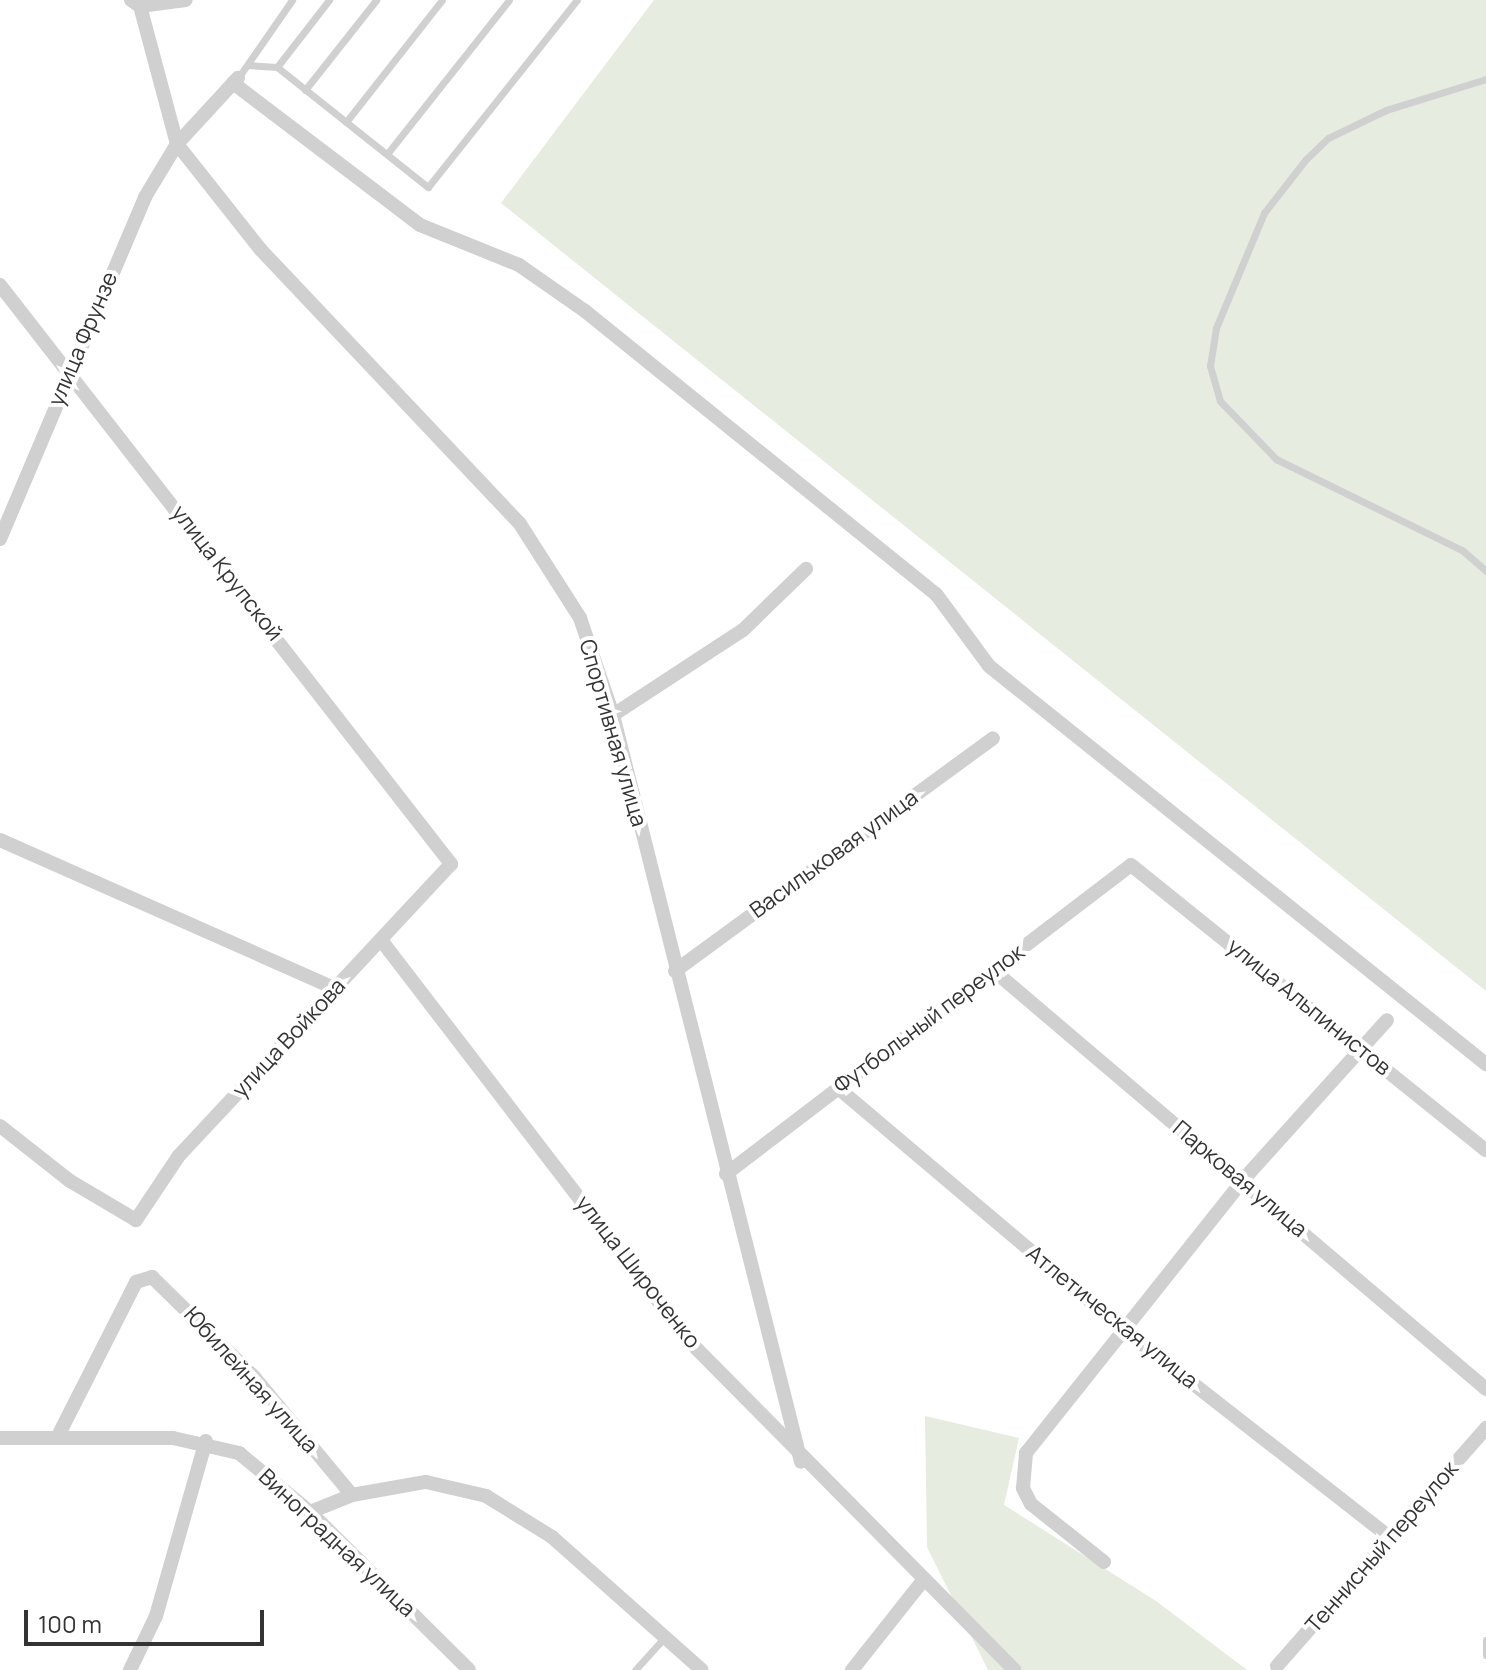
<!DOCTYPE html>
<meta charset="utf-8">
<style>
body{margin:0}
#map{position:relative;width:1486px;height:1670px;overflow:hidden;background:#fff;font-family:Manrope,sans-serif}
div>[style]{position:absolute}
.green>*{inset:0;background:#e6ecdf}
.service>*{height:7px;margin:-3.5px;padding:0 3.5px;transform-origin:3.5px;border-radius:3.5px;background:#d0d0d0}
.minor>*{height:14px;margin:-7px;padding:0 7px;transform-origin:7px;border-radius:7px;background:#d0d0d0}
span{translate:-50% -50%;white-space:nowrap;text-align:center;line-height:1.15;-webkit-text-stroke:8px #fff;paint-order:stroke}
.street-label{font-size:22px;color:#333}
.scale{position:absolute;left:24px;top:1610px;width:240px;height:36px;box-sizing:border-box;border:4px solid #333;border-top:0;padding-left:10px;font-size:24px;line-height:28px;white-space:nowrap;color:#333;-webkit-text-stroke:6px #fff;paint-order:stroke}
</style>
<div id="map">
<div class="green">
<div style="clip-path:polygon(654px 0,1486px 0,1486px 991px,501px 203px)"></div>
<div style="clip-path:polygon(925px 1416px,1019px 1438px,1004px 1505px,1156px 1601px,1247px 1670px,988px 1670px,927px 1547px)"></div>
</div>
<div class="service">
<div style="left:248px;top:65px;width:29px;rotate:4deg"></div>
<div style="left:277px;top:67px;width:193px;rotate:38.5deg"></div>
<div style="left:428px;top:187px;width:239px;rotate:-51.5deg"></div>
<div style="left:277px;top:67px;width:85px;rotate:-52.2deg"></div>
<div style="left:238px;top:78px;width:95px;rotate:-55.3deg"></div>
<div style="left:1486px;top:79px;width:105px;rotate:162.8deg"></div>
<div style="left:1386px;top:110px;width:64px;rotate:154.2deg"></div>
<div style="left:1328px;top:138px;width:30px;rotate:136deg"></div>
<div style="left:1306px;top:159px;width:68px;rotate:127.9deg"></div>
<div style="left:1264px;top:213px;width:125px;rotate:112.7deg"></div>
<div style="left:1216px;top:328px;width:38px;rotate:99deg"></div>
<div style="left:1210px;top:366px;width:36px;rotate:74deg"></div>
<div style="left:1220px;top:401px;width:81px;rotate:46deg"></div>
<div style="left:1276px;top:459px;width:207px;rotate:26.1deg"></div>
<div style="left:1462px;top:550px;width:32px;rotate:41deg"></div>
<div style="left:305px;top:90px;width:115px;rotate:-51.7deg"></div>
<div style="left:346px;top:122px;width:155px;rotate:-51.8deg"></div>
<div style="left:387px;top:154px;width:196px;rotate:-51.6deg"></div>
<div style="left:1486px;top:1640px;width:15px;rotate:90deg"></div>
<div style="left:635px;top:1670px;width:45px;rotate:-47.7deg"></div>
</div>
<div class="minor">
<div style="left:131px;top:0;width:11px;rotate:34deg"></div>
<div style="left:140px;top:6px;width:143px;rotate:75deg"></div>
<div style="left:177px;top:144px;width:135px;rotate:51.6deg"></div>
<div style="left:261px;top:250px;width:377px;rotate:46.6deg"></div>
<div style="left:520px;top:524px;width:112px;rotate:57.4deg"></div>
<div style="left:580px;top:618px;width:102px;rotate:71.2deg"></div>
<div style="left:613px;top:715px;width:770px;rotate:75.87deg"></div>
<div style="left:140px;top:6px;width:46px;rotate:-7.4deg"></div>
<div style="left:233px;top:83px;width:235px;rotate:37.2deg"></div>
<div style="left:420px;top:225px;width:107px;rotate:22deg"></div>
<div style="left:519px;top:265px;width:80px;rotate:34.9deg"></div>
<div style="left:585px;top:311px;width:451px;rotate:38.9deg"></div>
<div style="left:936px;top:594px;width:89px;rotate:53.6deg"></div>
<div style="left:989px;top:666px;width:637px;rotate:38.69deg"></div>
<div style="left:0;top:285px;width:734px;rotate:52.08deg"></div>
<div style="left:451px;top:864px;width:400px;rotate:133deg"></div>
<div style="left:178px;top:1157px;width:76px;rotate:123.7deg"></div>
<div style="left:136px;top:1220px;width:77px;rotate:-149.4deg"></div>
<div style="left:70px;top:1181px;width:89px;rotate:-141.8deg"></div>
<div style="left:0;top:539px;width:371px;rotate:-67deg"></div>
<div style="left:145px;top:197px;width:62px;rotate:-58.9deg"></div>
<div style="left:177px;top:144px;width:90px;rotate:-47.3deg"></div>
<div style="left:613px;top:715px;width:155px;rotate:-33.2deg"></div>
<div style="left:743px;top:630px;width:88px;rotate:-44.1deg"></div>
<div style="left:0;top:840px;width:368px;rotate:23.9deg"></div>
<div style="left:381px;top:940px;width:504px;rotate:52.49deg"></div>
<div style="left:688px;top:1340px;width:464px;rotate:45.3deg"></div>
<div style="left:993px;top:970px;width:647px;rotate:40.36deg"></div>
<div style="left:675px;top:971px;width:394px;rotate:-36.2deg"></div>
<div style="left:838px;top:1088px;width:378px;rotate:40.2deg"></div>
<div style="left:1127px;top:1332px;width:335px;rotate:38deg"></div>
<div style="left:726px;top:1174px;width:509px;rotate:-37.34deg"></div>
<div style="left:1131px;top:865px;width:455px;rotate:38.8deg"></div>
<div style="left:0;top:1438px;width:173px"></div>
<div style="left:173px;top:1438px;width:68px;rotate:12.8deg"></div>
<div style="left:239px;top:1453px;width:92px;rotate:39.7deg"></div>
<div style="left:310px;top:1512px;width:224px;rotate:44.8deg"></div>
<div style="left:57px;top:1438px;width:175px;rotate:-63.1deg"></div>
<div style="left:136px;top:1282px;width:17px;rotate:-17deg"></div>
<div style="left:152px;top:1277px;width:143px;rotate:44.4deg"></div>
<div style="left:254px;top:1377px;width:153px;rotate:50.3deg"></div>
<div style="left:310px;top:1512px;width:45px;rotate:-22deg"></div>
<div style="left:352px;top:1495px;width:75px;rotate:-10deg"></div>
<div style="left:426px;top:1482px;width:62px;rotate:13.1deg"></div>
<div style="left:486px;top:1496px;width:78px;rotate:31.8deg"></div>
<div style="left:552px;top:1537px;width:200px;rotate:41.6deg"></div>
<div style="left:1104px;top:1562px;width:93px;rotate:-141.5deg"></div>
<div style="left:1031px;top:1504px;width:18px;rotate:-117deg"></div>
<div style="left:1023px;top:1488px;width:35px;rotate:-85deg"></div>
<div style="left:1026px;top:1453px;width:349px;rotate:-51.5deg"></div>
<div style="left:1243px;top:1180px;width:215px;rotate:-48deg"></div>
<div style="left:1277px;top:1666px;width:317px;rotate:-48.7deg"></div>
<div style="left:130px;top:1670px;width:60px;rotate:-64.3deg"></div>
<div style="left:156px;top:1616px;width:182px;rotate:-74.1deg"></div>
<div style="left:852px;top:1670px;width:116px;rotate:-51.6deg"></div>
</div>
<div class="street-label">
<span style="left:83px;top:339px;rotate:-67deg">улица Фрунзе</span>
<span style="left:227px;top:573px;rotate:52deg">улица Крупской</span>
<span style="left:613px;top:733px;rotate:74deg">Спортивная улица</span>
<span style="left:834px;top:854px;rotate:-36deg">Васильковая улица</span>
<span style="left:1309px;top:1007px;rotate:39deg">улица Альпинистов</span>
<span style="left:929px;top:1019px;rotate:-37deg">Футбольный переулок</span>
<span style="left:289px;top:1038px;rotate:-47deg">улица Войкова</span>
<span style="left:1240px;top:1179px;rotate:40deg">Парковая улица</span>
<span style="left:638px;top:1272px;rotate:52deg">улица Широченко</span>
<span style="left:1112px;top:1317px;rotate:39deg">Атлетическая улица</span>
<span style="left:251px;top:1380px;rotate:48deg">Юбилейная улица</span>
<span style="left:337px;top:1543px;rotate:43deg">Виноградная улица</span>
<span style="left:1382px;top:1547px;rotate:-49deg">Теннисный переулок</span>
</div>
<div class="scale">100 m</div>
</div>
